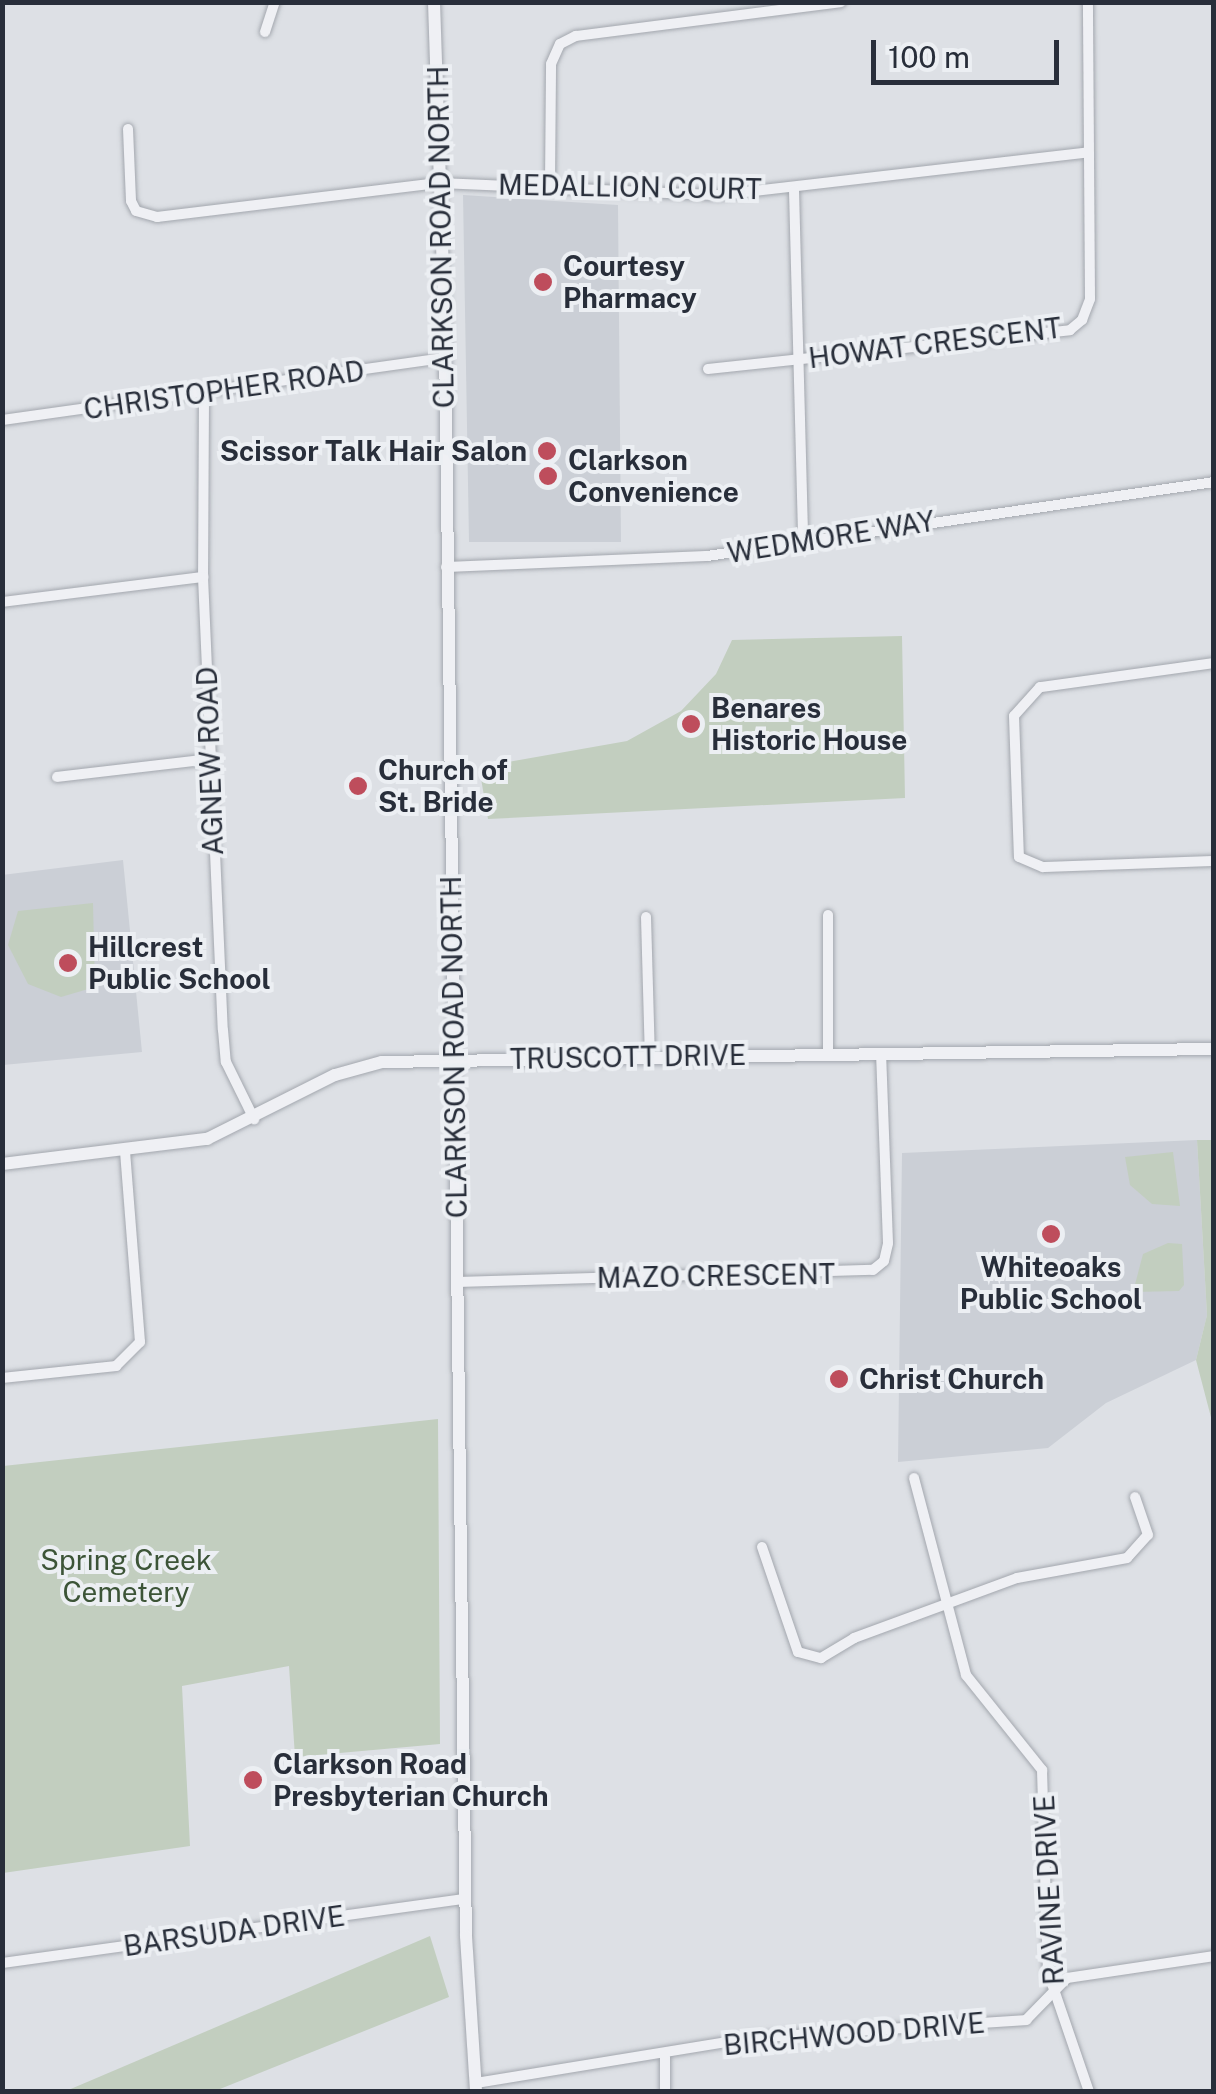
<!DOCTYPE html>
<style>
body{margin:0}
#map{position:relative;width:1216px;height:2094px;overflow:hidden;background:#dde0e5;font-family:"Public Sans",sans-serif}
div>[style]{position:absolute}
.built>*{inset:0;background:#cbcfd6}
.green>*{inset:0;background:#c2cebf}
.stream>*{height:4px;margin:-2px;padding:0 2px;transform-origin:2px;border-radius:2px;background:#9badc2}
.roads{filter:drop-shadow(0 0 2px #a3a7ae) drop-shadow(0 0 2px #a3a7ae)}
.minor>*{height:10px;margin:-5px;padding:0 5px;transform-origin:5px;border-radius:5px;background:#eff0f4}
.tertiary>*{height:12px;margin:-6px;padding:0 6px;transform-origin:6px;border-radius:6px;background:#eff0f4}
.dots>*{width:28px;height:28px;translate:-50% -50%;box-sizing:border-box;border:5px solid #eceff3;border-radius:50%}
span{translate:-50% -50%;white-space:nowrap;text-align:center;line-height:1.15;-webkit-text-stroke:8px #eceff3;paint-order:stroke}
.street-label{font-size:28px;color:#282e3a}
.poi-label{font-size:28px;color:#282e3a;font-weight:700}
.left{translate:0 -50%;text-align:left}
.right{translate:-100% -50%;text-align:right}
.park-label{font-size:28px;color:#3c5437}
.frame{position:absolute;inset:0;border:5px solid #282e3a;pointer-events:none}
.scale{position:absolute;left:871px;top:40px;width:188px;height:45px;box-sizing:border-box;border:5px solid #282e3a;border-top:0;padding-left:12px;font-size:30px;line-height:35px;white-space:nowrap;color:#282e3a;-webkit-text-stroke:8px #eceff3;paint-order:stroke}
</style>
<div id="map">
<div class="built">
<div style="clip-path:polygon(463px 195px,618px 205px,621px 542px,469px 542px)"></div>
<div style="clip-path:polygon(123px 860px,142px 1052px,3px 1065px,2px 875px)"></div>
<div style="clip-path:polygon(1197px 1140px,1207px 1315px,1196px 1360px,1106px 1403px,1048px 1448px,898px 1462px,902px 1153px)"></div>
</div>
<div class="green">
<div style="clip-path:polygon(902px 636px,905px 798px,488px 819px,479px 767px,627px 741px,681px 711px,716px 674px,732px 640px)"></div>
<div style="clip-path:polygon(93px 903px,95px 987px,61px 997px,28px 984px,8px 945px,18px 911px)"></div>
<div style="clip-path:polygon(1197px 1140px,1213px 1140px,1213px 1425px,1196px 1360px,1207px 1315px)"></div>
<div style="clip-path:polygon(1173px 1152px,1180px 1206px,1152px 1204px,1130px 1185px,1125px 1157px)"></div>
<div style="clip-path:polygon(1168px 1243px,1182px 1244px,1184px 1285px,1179px 1291px,1133px 1292px,1143px 1254px)"></div>
<div style="clip-path:polygon(438px 1419px,440px 1744px,295px 1757px,289px 1666px,182px 1686px,190px 1846px,3px 1873px,3px 1466px)"></div>
<div style="clip-path:polygon(430px 1936px,449px 1997px,215px 2091px,66px 2091px)"></div>
</div>
<div class="stream">
<div style="left:887px;top:2091px;width:1px;rotate:45deg"></div>
</div>
<div class="roads">
<div class="minor">
<div style="left:265px;top:32px;width:32px;rotate:-72deg"></div>
<div style="left:128px;top:129px;width:72px;rotate:87.6deg"></div>
<div style="left:131px;top:201px;width:11px;rotate:63deg"></div>
<div style="left:136px;top:211px;width:22px;rotate:16deg"></div>
<div style="left:157px;top:217px;width:285px;rotate:-6.9deg"></div>
<div style="left:440px;top:183px;width:280px;rotate:2.5deg"></div>
<div style="left:720px;top:195px;width:371px;rotate:-6.6deg"></div>
<div style="left:550px;top:184px;width:120px;rotate:-89.5deg"></div>
<div style="left:551px;top:64px;width:22px;rotate:-66deg"></div>
<div style="left:560px;top:44px;width:18px;rotate:-27deg"></div>
<div style="left:576px;top:36px;width:267px;rotate:-7.3deg"></div>
<div style="left:794px;top:190px;width:350px;rotate:88.5deg"></div>
<div style="left:708px;top:369px;width:364px;rotate:-6.1deg"></div>
<div style="left:1070px;top:330px;width:16px;rotate:-40deg"></div>
<div style="left:1082px;top:320px;width:22px;rotate:-69deg"></div>
<div style="left:1090px;top:299px;width:297px;rotate:-90.4deg"></div>
<div style="left:204px;top:396px;width:181px;rotate:90.3deg"></div>
<div style="left:203px;top:577px;width:453px;rotate:87.5deg"></div>
<div style="left:223px;top:1030px;width:32px;rotate:85deg"></div>
<div style="left:226px;top:1062px;width:64px;rotate:63.8deg"></div>
<div style="left:2px;top:420px;width:447px;rotate:-8deg"></div>
<div style="left:446px;top:567px;width:261px;rotate:-2.4deg"></div>
<div style="left:707px;top:556px;width:512px;rotate:-8.3deg"></div>
<div style="left:2px;top:602px;width:203px;rotate:-7.1deg"></div>
<div style="left:1214px;top:663px;width:176px;rotate:172.1deg"></div>
<div style="left:1040px;top:687px;width:39px;rotate:132deg"></div>
<div style="left:1014px;top:716px;width:141px;rotate:88deg"></div>
<div style="left:1019px;top:857px;width:26px;rotate:23deg"></div>
<div style="left:1043px;top:867px;width:171px;rotate:-2deg"></div>
<div style="left:57px;top:777px;width:154px;rotate:-6.7deg"></div>
<div style="left:828px;top:915px;width:138px;rotate:90deg"></div>
<div style="left:646px;top:917px;width:139px;rotate:88.4deg"></div>
<div style="left:457px;top:1282px;width:416px;rotate:-1.7deg"></div>
<div style="left:873px;top:1270px;width:14px;rotate:-39deg"></div>
<div style="left:884px;top:1261px;width:18px;rotate:-77deg"></div>
<div style="left:888px;top:1243px;width:189px;rotate:-92.1deg"></div>
<div style="left:2px;top:1378px;width:115px;rotate:-6deg"></div>
<div style="left:116px;top:1366px;width:34px;rotate:-45deg"></div>
<div style="left:140px;top:1342px;width:191px;rotate:-94.5deg"></div>
<div style="left:914px;top:1478px;width:204px;rotate:75.2deg"></div>
<div style="left:966px;top:1675px;width:122px;rotate:51.3deg"></div>
<div style="left:1042px;top:1770px;width:202px;rotate:88.3deg"></div>
<div style="left:1048px;top:1972px;width:127px;rotate:71.1deg"></div>
<div style="left:762px;top:1547px;width:111px;rotate:71.1deg"></div>
<div style="left:798px;top:1652px;width:24px;rotate:15deg"></div>
<div style="left:821px;top:1658px;width:39px;rotate:-31deg"></div>
<div style="left:854px;top:1638px;width:174px;rotate:-20.2deg"></div>
<div style="left:1017px;top:1578px;width:112px;rotate:-10.3deg"></div>
<div style="left:1127px;top:1558px;width:31px;rotate:-48deg"></div>
<div style="left:1148px;top:1535px;width:40px;rotate:-108.9deg"></div>
<div style="left:2px;top:1963px;width:467px;rotate:-7.9deg"></div>
<div style="left:665px;top:2057px;width:35px;rotate:90deg"></div>
<div style="left:476px;top:2083px;width:278px;rotate:-9.3deg"></div>
<div style="left:750px;top:2038px;width:277px;rotate:-3.7deg"></div>
<div style="left:1026px;top:2020px;width:59px;rotate:-45.7deg"></div>
<div style="left:1067px;top:1978px;width:149px;rotate:-8.5deg"></div>
</div>
<div class="tertiary">
<div style="left:434px;top:2px;width:338px;rotate:88.1deg"></div>
<div style="left:445px;top:340px;width:1596px;rotate:89.25deg"></div>
<div style="left:466px;top:1936px;width:156px;rotate:86.3deg"></div>
<div style="left:2px;top:1164px;width:207px;rotate:-7deg"></div>
<div style="left:207px;top:1139px;width:143px;rotate:-26.6deg"></div>
<div style="left:335px;top:1075px;width:49px;rotate:-15.5deg"></div>
<div style="left:382px;top:1062px;width:832px;rotate:-0.9deg"></div>
</div>
</div>
<div class="dots">
<div style="left:543px;top:282px;background:#be4d5c"></div>
<div style="left:547px;top:451px;background:#be4d5c"></div>
<div style="left:548px;top:476px;background:#be4d5c"></div>
<div style="left:691px;top:724px;background:#be4d5c"></div>
<div style="left:358px;top:786px;background:#be4d5c"></div>
<div style="left:68px;top:963px;background:#be4d5c"></div>
<div style="left:1051px;top:1234px;background:#be4d5c"></div>
<div style="left:839px;top:1379px;background:#be4d5c"></div>
<div style="left:253px;top:1780px;background:#be4d5c"></div>
</div>
<div class="street-label">
<span style="left:630px;top:187px;rotate:1deg">MEDALLION COURT</span>
<span style="left:441px;top:237px;rotate:-91deg">CLARKSON ROAD NORTH</span>
<span style="left:935px;top:343px;rotate:-7deg">HOWAT CRESCENT</span>
<span style="left:224px;top:390px;rotate:-8deg">CHRISTOPHER ROAD</span>
<span style="left:831px;top:537px;rotate:-9deg">WEDMORE WAY</span>
<span style="left:210px;top:761px;rotate:-92deg">AGNEW ROAD</span>
<span style="left:454px;top:1047px;rotate:-91deg">CLARKSON ROAD NORTH</span>
<span style="left:628px;top:1057px;rotate:-1deg">TRUSCOTT DRIVE</span>
<span style="left:716px;top:1276px;rotate:-1deg">MAZO CRESCENT</span>
<span style="left:1049px;top:1890px;rotate:-93deg">RAVINE DRIVE</span>
<span style="left:234px;top:1931px;rotate:-8deg">BARSUDA DRIVE</span>
<span style="left:854px;top:2034px;rotate:-5deg">BIRCHWOOD DRIVE</span>
</div>
<div class="poi-label">
<span class="left" style="left:563px;top:282px">Courtesy<br>Pharmacy</span>
<span class="right" style="left:527px;top:451px">Scissor Talk Hair Salon</span>
<span class="left" style="left:568px;top:476px">Clarkson<br>Convenience</span>
<span class="left" style="left:711px;top:724px">Benares<br>Historic House</span>
<span class="left" style="left:378px;top:786px">Church of<br>St. Bride</span>
<span class="left" style="left:88px;top:963px">Hillcrest<br>Public School</span>
<span style="left:1051px;top:1283px">Whiteoaks<br>Public School</span>
<span class="left" style="left:859px;top:1379px">Christ Church</span>
<span class="left" style="left:273px;top:1780px">Clarkson Road<br>Presbyterian Church</span>
</div>
<div class="park-label">
<span style="left:126px;top:1576px">Spring Creek<br>Cemetery</span>
</div>
<div class="frame"></div>
<div class="scale">100 m</div>
</div>
